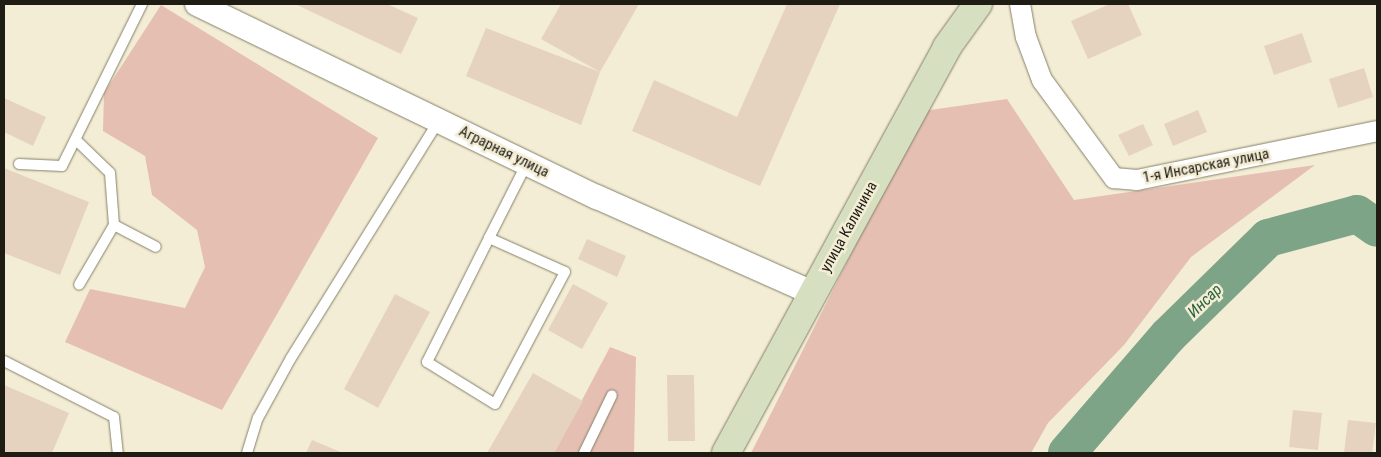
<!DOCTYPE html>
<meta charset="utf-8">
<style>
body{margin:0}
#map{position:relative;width:1381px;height:457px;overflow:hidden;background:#f3edd5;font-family:"Roboto Condensed",sans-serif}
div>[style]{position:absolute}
.green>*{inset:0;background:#e6bfb3}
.river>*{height:38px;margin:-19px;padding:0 19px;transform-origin:19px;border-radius:19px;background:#7ea488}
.building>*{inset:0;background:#e5d3c0}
.roads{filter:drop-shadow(0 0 1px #85806a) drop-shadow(0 0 1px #85806a)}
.service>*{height:10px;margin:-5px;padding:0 5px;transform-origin:5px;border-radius:5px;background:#fff}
.minor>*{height:20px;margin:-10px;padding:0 10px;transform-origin:10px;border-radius:10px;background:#fff}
.tertiary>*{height:24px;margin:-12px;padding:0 12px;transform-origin:12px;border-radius:12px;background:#fff}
.secondary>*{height:28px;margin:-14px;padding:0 14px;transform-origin:14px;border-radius:14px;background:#d6dfc0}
span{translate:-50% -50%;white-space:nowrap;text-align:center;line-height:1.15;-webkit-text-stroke:5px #f3edd5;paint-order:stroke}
.street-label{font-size:15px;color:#1e1c13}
.water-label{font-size:16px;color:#29633d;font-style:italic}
.frame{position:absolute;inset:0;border:5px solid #1e1c13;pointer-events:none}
</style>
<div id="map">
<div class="green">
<div style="clip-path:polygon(161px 5px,378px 138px,222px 410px,65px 342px,90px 289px,185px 308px,205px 267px,197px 230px,152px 195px,145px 156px,103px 131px,104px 93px)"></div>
<div style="clip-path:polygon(1007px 99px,1074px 200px,1315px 165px,1191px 257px,1124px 345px,1048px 423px,1031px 453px,751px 453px,923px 111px)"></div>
<div style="clip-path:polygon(610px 347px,636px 357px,634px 453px,554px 453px)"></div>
</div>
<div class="river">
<div style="left:1067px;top:453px;width:155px;rotate:-49.2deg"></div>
<div style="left:1168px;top:336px;width:140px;rotate:-44.4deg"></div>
<div style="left:1268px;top:238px;width:92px;rotate:-15.1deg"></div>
<div style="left:1357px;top:214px;width:24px;rotate:35deg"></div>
</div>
<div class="building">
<div style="clip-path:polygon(295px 4px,387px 4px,418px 18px,401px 54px)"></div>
<div style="clip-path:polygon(561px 4px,639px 4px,600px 72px,581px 125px,466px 76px,486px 28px,600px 72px,541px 39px)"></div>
<div style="clip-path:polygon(787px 4px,840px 4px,760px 186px,632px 131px,654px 80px,737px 117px)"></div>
<div style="clip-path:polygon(1110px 4px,1128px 4px,1142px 35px,1088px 59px,1071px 21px)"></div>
<div style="clip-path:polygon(1302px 33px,1312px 62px,1274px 75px,1264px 46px)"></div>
<div style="clip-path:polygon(1364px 68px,1373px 97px,1338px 108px,1329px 79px)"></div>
<div style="clip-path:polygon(4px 98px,46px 117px,33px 146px,4px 132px)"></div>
<div style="clip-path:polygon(1198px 110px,1207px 132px,1173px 146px,1164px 124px)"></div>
<div style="clip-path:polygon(1143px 124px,1153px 145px,1129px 156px,1118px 135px)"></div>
<div style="clip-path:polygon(4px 168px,89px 202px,60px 275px,4px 253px)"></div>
<div style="clip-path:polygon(587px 239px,626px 256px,617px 277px,578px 259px)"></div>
<div style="clip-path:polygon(573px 284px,608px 303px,582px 349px,548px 330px)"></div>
<div style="clip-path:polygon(395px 294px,430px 312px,378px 408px,344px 389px)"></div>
<div style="clip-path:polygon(533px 373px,583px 401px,554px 453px,487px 453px)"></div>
<div style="clip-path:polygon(667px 375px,694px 375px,695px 441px,668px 441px)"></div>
<div style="clip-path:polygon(4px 385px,69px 413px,52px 453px,4px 453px)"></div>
<div style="clip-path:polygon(1293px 410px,1322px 413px,1318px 450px,1289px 447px)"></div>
<div style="clip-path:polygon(1348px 420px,1376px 423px,1372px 453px,1344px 453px)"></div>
<div style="clip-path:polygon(312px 440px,343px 453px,306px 453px)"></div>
</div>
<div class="roads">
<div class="service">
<div style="left:76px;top:140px;width:47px;rotate:44.1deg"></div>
<div style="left:110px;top:173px;width:52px;rotate:85.6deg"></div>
<div style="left:114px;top:225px;width:69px;rotate:120.3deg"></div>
<div style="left:19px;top:164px;width:43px;rotate:2.7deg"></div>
<div style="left:62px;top:166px;width:181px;rotate:-63.7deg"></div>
<div style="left:114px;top:225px;width:47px;rotate:27.6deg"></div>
<div style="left:489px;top:238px;width:83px;rotate:24.1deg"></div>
<div style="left:565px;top:272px;width:149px;rotate:117.9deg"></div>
<div style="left:495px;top:404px;width:80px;rotate:-148.3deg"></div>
<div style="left:427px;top:362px;width:139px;rotate:-63.4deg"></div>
<div style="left:489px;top:238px;width:84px;rotate:-63.1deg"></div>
<div style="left:4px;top:361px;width:123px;rotate:27deg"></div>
<div style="left:114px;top:417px;width:36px;rotate:84deg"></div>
<div style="left:247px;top:453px;width:37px;rotate:-73deg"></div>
<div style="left:258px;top:418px;width:68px;rotate:-61.2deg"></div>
<div style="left:291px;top:358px;width:280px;rotate:-58.1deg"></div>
<div style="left:584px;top:453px;width:64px;rotate:-64.2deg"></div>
</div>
<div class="minor">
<div style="left:1020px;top:4px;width:34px;rotate:80deg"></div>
<div style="left:1026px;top:37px;width:46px;rotate:69.6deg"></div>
<div style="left:1042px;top:80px;width:122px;rotate:53.7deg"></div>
<div style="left:1114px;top:178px;width:23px;rotate:5deg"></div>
<div style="left:1137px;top:180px;width:245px;rotate:-11.5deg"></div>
</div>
<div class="tertiary">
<div style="left:197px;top:4px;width:444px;rotate:25.8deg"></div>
<div style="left:597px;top:197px;width:236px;rotate:24deg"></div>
</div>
<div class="secondary">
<div style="left:726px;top:453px;width:462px;rotate:-61.4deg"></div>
<div style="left:947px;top:47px;width:53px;rotate:-54.2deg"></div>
</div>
</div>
<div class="street-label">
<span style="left:504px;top:152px;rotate:26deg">Аграрная улица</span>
<span style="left:1206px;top:166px;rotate:-11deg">1-я Инсарская улица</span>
<span style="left:849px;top:227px;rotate:-61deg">улица Калинина</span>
</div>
<div class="water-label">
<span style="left:1205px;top:301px;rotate:-44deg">Инсар</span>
</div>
<div class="frame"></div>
</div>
